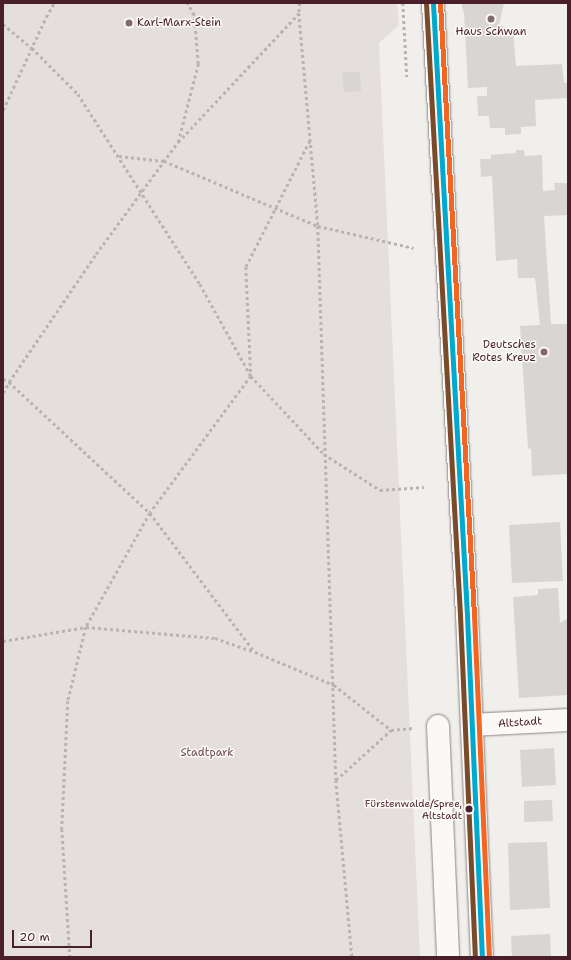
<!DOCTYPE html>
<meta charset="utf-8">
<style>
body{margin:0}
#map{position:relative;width:571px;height:960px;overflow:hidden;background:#f1efec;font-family:"Shantell Sans",sans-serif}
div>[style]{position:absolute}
.green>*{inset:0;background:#e4dedc}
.building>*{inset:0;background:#d8d5d3}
.path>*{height:2.5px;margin-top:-1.25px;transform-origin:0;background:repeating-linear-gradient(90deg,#b9b4b4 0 3px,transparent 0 6px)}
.roads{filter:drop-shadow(0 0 1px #8d8485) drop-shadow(0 0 1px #8d8485)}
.minor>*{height:22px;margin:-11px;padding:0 11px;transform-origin:11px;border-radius:11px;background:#faf9f7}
.major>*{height:22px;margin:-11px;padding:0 11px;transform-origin:11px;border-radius:11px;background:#faf9f7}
.bus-1>*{height:5px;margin:-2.5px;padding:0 2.5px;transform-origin:2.5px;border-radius:2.5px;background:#00a9ce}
.bus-2>*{height:5px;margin:-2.5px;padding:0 2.5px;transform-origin:2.5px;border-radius:2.5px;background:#7a4b2a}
.bus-3>*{height:5px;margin:-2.5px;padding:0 2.5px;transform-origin:2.5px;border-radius:2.5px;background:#f26522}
.dots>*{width:11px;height:11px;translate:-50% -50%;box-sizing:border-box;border:2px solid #fdfcf7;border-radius:50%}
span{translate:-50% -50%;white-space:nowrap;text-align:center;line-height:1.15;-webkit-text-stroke:3px #fdfcf7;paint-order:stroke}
.bus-label{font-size:10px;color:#4a1f2b}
.right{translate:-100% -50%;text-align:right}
.poi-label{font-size:11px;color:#4a1f2b}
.left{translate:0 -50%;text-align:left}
.street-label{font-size:11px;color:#4a1f2b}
.park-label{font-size:11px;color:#6e4b54}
.frame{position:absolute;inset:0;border:4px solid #4a1f2b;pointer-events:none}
.scale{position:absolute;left:12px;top:930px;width:80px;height:18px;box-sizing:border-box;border:2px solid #4a1f2b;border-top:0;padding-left:5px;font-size:12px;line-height:14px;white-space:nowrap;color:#4a1f2b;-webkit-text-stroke:3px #fdfcf7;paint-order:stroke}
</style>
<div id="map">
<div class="green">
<div style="clip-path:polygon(3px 3px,397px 3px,399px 25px,379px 43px,420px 957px,3px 957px)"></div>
</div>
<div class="building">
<div style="clip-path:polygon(461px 3px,504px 3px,499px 25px,513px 30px,516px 66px,562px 64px,564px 83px,568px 83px,568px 98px,535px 100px,536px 126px,521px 127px,521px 134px,505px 135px,505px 128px,490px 128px,489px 116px,478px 116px,477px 96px,487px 96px,487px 87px,468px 88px,464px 13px)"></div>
<div style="clip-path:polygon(342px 72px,360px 72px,361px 91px,344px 92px)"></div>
<div style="clip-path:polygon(516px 150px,524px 150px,525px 156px,542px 155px,543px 191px,555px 190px,554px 183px,568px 183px,568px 215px,544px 216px,551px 324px,568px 324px,568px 474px,532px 476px,531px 448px,528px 449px,520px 326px,540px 325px,535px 278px,518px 278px,517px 259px,496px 261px,492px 176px,481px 177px,480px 159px,491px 159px,491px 155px,516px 153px)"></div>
<div style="clip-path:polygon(560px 522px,563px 581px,512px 583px,509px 525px)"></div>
<div style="clip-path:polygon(558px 588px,560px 623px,568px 618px,568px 695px,519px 698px,513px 597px,538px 595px,538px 589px)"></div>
<div style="clip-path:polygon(554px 748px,556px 785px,522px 787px,520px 750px)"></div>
<div style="clip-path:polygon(552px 800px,553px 821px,524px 822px,524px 801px)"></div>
<div style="clip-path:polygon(547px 842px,550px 908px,510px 910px,508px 843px)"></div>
<div style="clip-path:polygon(550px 934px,551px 957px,512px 957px,511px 936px)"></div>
</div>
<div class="path">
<div style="left:300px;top:3px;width:10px;rotate:96deg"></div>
<div style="left:299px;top:13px;width:214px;rotate:84.9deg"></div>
<div style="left:318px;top:226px;width:554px;rotate:88.14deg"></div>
<div style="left:336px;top:780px;width:178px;rotate:84.8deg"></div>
<div style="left:403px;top:3px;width:74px;rotate:86.9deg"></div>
<div style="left:3px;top:24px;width:38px;rotate:40deg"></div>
<div style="left:32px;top:48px;width:65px;rotate:45deg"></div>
<div style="left:78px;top:94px;width:226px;rotate:57.3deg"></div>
<div style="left:200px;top:284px;width:105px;rotate:61deg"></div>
<div style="left:251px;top:376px;width:170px;rotate:126.4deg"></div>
<div style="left:150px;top:513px;width:131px;rotate:119.3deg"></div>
<div style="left:86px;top:627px;width:76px;rotate:103.7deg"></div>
<div style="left:68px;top:701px;width:128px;rotate:92.7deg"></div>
<div style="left:62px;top:829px;width:128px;rotate:86.4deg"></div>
<div style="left:3px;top:110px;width:102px;rotate:-65.2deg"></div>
<div style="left:46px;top:17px;width:16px;rotate:-60deg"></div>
<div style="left:310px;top:141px;width:141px;rotate:116.9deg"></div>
<div style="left:246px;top:267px;width:109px;rotate:87.4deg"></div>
<div style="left:251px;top:376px;width:107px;rotate:46.9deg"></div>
<div style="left:324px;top:454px;width:67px;rotate:32.7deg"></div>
<div style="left:380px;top:490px;width:44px;rotate:-3.9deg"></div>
<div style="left:178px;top:142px;width:81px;rotate:-75.6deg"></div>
<div style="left:198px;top:64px;width:49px;rotate:-94.7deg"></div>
<div style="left:194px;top:15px;width:14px;rotate:-120deg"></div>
<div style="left:119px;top:156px;width:45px;rotate:6.3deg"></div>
<div style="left:164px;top:161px;width:167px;rotate:22.9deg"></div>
<div style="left:318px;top:226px;width:98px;rotate:12.9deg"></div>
<div style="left:3px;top:379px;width:7px;rotate:27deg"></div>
<div style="left:9px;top:382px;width:192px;rotate:42.9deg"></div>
<div style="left:150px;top:513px;width:173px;rotate:53deg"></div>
<div style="left:3px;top:393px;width:13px;rotate:-61deg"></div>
<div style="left:9px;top:382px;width:155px;rotate:-55.8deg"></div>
<div style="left:96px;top:254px;width:139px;rotate:-53.8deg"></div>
<div style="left:178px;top:142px;width:177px;rotate:-46.8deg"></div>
<div style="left:3px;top:641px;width:84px;rotate:-9.6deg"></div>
<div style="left:86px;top:627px;width:129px;rotate:4.9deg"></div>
<div style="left:215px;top:638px;width:42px;rotate:19.3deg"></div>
<div style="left:255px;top:652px;width:86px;rotate:22.7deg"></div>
<div style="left:334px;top:685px;width:73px;rotate:38.3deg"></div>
<div style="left:391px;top:730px;width:23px;rotate:-5deg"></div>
<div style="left:336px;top:780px;width:74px;rotate:-42.3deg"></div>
</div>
<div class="roads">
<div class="minor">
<div style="left:472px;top:725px;width:96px;rotate:-3deg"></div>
<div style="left:438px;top:726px;width:231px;rotate:87.5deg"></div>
</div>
<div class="major">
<div style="left:433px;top:3px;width:613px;rotate:86.82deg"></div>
<div style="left:467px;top:615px;width:342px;rotate:87.5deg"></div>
</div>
</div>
<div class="bus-1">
<div style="left:433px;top:3px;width:613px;rotate:86.82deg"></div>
<div style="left:467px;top:615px;width:342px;rotate:87.5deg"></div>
</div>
<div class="bus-2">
<div style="left:426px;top:3px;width:613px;rotate:86.82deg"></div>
<div style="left:460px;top:615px;width:342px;rotate:87.5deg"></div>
</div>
<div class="bus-3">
<div style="left:440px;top:3px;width:613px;rotate:86.82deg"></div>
<div style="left:474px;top:615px;width:342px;rotate:87.5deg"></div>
</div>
<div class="dots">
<div style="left:491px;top:19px;background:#84686f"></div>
<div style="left:129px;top:23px;background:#84686f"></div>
<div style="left:544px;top:352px;background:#84686f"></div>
<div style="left:469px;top:809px;background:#4a1f2b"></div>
</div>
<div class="bus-label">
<span class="right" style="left:462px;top:809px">Fürstenwalde/Spree,<br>Altstadt</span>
</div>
<div class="poi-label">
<span class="left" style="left:137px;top:23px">Karl-Marx-Stein</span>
<span style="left:491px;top:32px">Haus Schwan</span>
<span class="right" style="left:536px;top:352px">Deutsches<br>Rotes Kreuz</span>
</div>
<div class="street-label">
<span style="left:520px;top:723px;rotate:-4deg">Altstadt</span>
</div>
<div class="park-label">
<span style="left:207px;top:753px">Stadtpark</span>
</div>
<div class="frame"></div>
<div class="scale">20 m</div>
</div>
